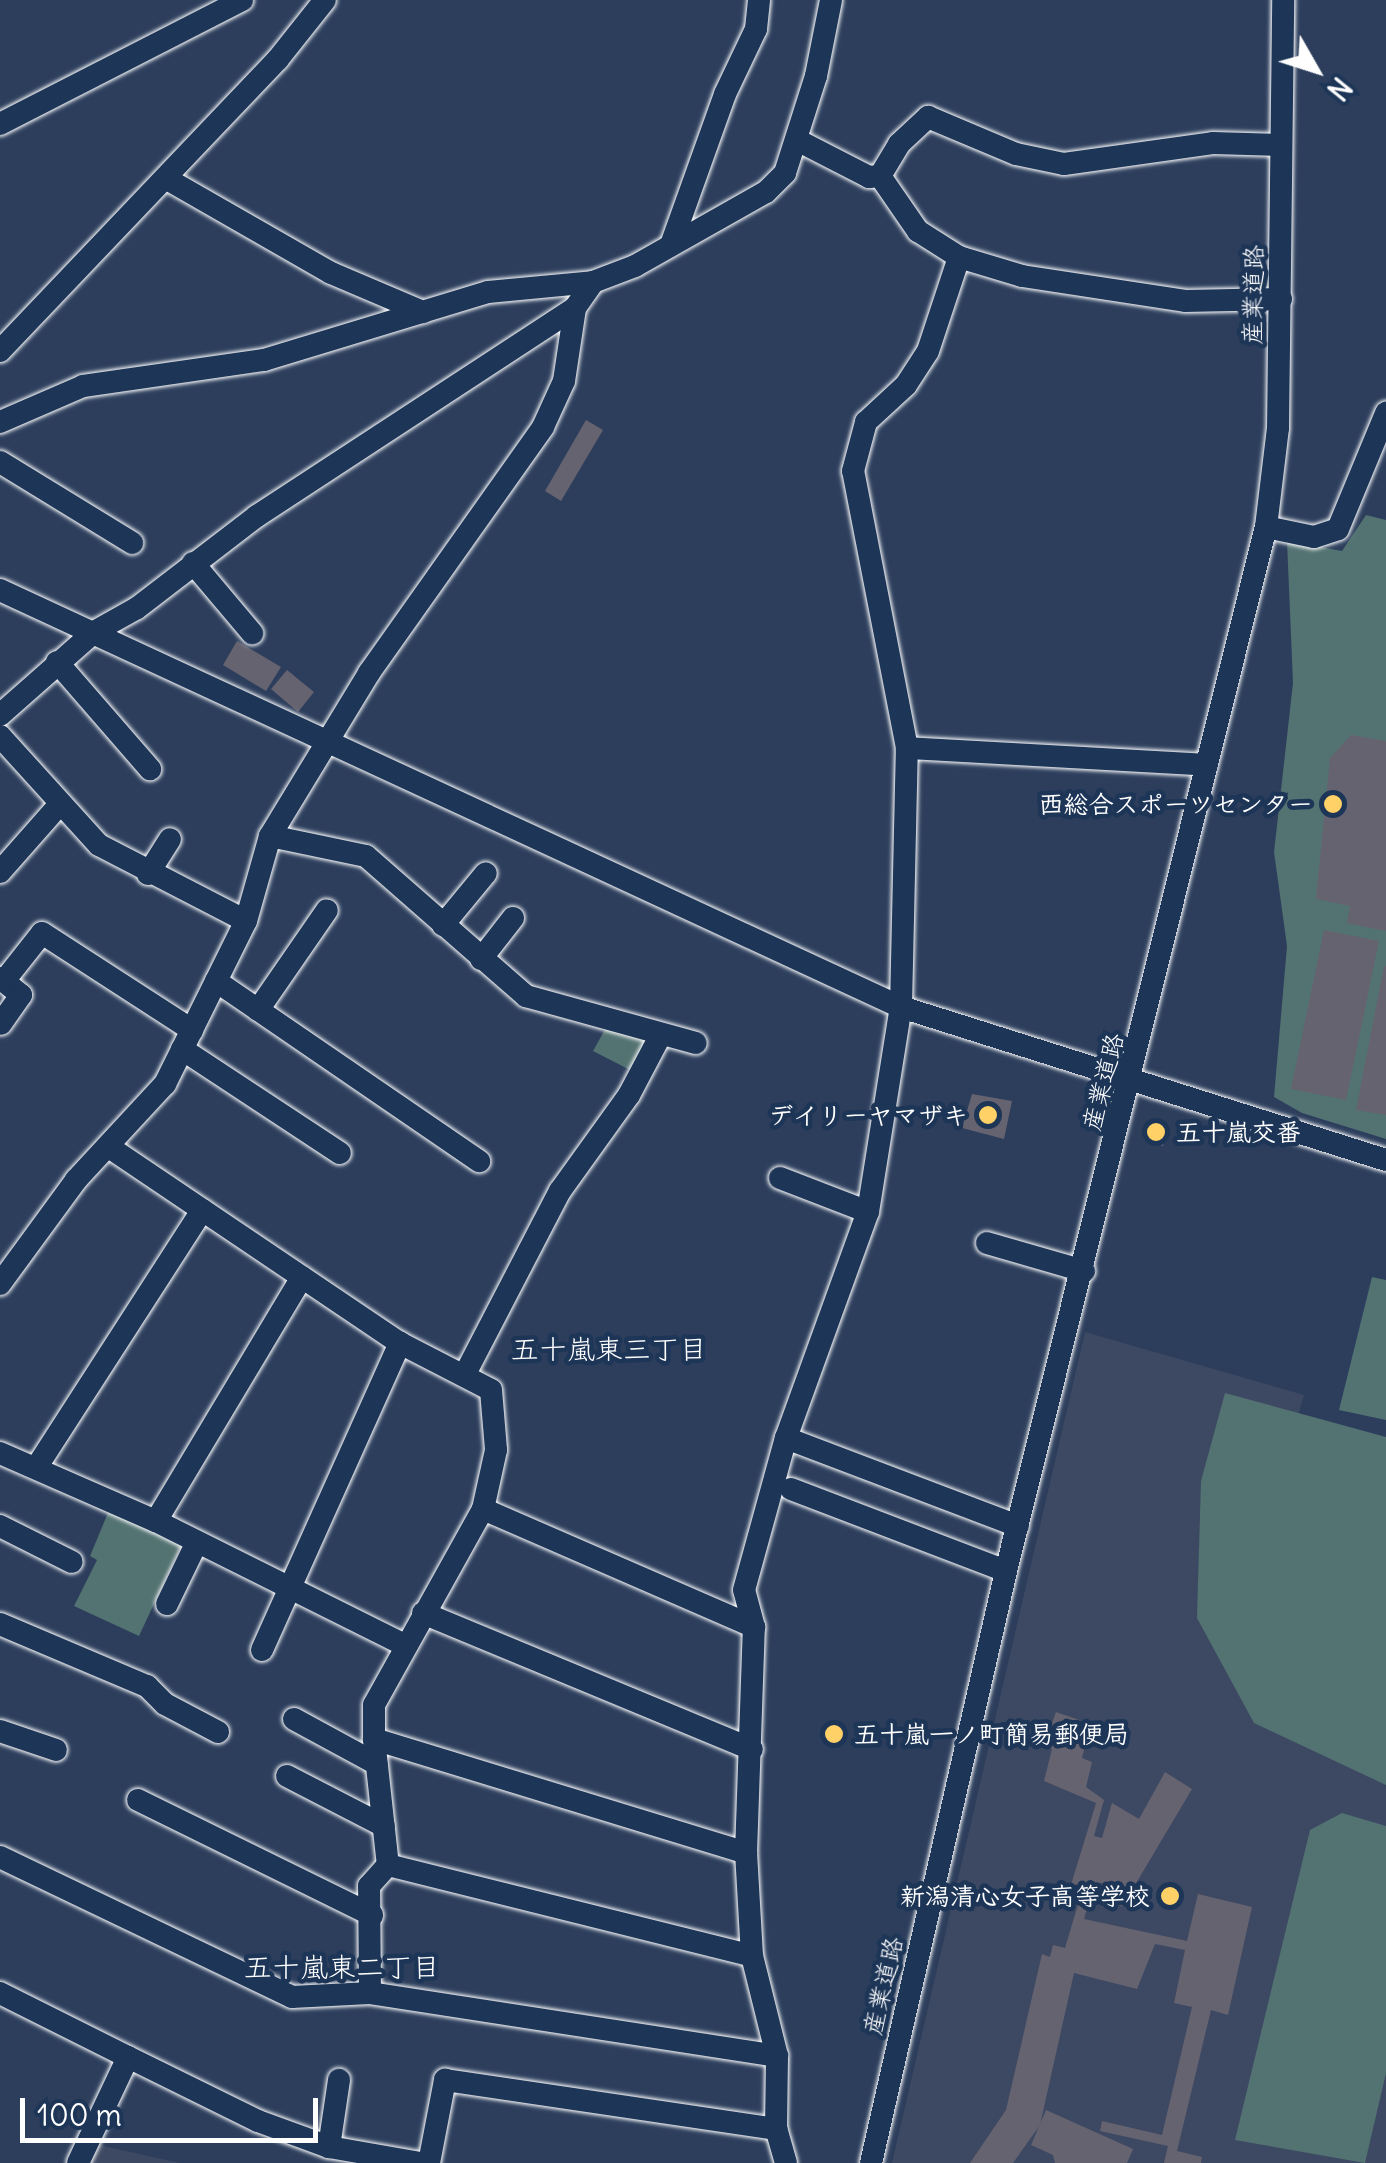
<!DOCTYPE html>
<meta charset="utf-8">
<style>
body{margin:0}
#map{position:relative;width:1386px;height:2163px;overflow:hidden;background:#2c3e5c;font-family:Delius,"Klee One",sans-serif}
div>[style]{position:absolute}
.built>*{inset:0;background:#3d4962}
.green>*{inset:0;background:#537272}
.building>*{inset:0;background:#666371}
.roads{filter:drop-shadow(0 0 2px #fff) drop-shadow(0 0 2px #fff)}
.minor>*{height:22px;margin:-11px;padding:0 11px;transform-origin:11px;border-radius:11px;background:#1d3557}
.dots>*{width:28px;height:28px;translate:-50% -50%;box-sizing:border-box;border:5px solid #1d3557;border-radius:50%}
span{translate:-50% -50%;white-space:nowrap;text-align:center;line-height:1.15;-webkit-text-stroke:9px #1d3557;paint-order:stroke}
.street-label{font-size:25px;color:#fff}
.poi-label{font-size:25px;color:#fff;font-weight:700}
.right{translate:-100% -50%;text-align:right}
.left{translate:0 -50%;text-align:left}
.neighbourhood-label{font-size:28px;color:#fff}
.north{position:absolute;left:1266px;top:20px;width:100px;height:100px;-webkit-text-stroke:8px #1d3557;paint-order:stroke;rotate:129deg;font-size:28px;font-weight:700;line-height:40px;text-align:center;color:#fff}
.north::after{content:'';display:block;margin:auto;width:35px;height:45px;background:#fff;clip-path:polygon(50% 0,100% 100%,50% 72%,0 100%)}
.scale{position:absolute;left:20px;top:2098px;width:298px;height:45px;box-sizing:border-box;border:5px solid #fff;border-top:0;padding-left:12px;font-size:30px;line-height:35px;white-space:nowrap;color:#fff;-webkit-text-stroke:8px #1d3557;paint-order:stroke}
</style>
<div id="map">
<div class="built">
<div style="clip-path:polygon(1085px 1332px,1304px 1395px,1277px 1488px,1386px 1628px,1386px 2163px,892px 2163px)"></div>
<div style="clip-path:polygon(99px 2145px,180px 2163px,90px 2163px)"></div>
</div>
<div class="green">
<div style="clip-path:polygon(1366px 515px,1386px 520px,1386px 1139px,1302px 1113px,1274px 1097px,1287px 946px,1274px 852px,1293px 683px,1287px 541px,1342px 551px)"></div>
<div style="clip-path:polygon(608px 1024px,641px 1034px,648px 1044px,632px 1071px,593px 1051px)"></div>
<div style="clip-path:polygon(1372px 1277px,1386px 1280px,1386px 1420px,1339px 1410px)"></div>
<div style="clip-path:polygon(1225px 1393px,1386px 1437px,1386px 1785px,1254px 1723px,1197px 1618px,1201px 1481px)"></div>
<div style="clip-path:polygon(110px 1508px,182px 1544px,139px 1636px,74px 1606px,97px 1560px,90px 1556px)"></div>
<div style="clip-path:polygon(1342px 1813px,1386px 1826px,1386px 2073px,1365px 2163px,1235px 2140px,1310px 1830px)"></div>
</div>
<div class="building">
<div style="clip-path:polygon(586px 420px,603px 430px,561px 501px,545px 491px)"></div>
<div style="clip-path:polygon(237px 641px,281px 667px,266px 691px,223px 665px)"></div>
<div style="clip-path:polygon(287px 670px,314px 692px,298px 712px,271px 689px)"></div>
<div style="clip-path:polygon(1351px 735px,1386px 741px,1386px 931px,1347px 923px,1350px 906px,1316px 899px,1330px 758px)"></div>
<div style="clip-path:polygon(1324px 930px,1379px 941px,1346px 1100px,1291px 1089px)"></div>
<div style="clip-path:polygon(1384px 966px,1386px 966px,1386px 1115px,1356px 1110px)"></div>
<div style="clip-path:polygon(972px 1094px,1012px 1101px,1004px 1139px,962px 1128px)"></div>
<div style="clip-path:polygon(1150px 1120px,1168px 1125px,1163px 1146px,1144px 1140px)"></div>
<div style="clip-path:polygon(1056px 1712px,1091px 1724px,1082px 1758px,1092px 1762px,1086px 1787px,1104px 1800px,1094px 1836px,1102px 1838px,1112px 1803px,1139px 1819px,1165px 1772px,1192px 1789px,1135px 1885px,1130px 1908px,1101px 1900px,1103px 1889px,1093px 1887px,1084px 1919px,1187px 1941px,1198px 1894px,1252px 1907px,1228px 2015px,1211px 2010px,1177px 2151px,1202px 2157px,1201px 2163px,1164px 2163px,1168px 2146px,1100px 2131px,1102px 2121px,1162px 2135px,1192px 2007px,1174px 2003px,1185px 1950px,1155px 1944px,1137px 1989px,1074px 1973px,1040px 2125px,1013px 2163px,970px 2163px,1006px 2110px,1042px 1954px,1050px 1957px,1053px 1945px,1065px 1948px,1082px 1891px,1070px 1888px,1096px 1803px,1044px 1781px,1052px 1749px,1044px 1746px)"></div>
<div style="clip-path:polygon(1046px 2110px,1133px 2149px,1127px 2163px,1055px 2163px,1053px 2155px,1031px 2145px)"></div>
</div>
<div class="roads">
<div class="minor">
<div style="left:0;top:124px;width:272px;rotate:-27.1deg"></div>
<div style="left:797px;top:140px;width:81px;rotate:27.2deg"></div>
<div style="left:869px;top:177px;width:11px;rotate:-5deg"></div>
<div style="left:880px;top:176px;width:37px;rotate:-59deg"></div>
<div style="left:899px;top:144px;width:40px;rotate:-43deg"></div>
<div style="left:928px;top:117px;width:95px;rotate:22.8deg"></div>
<div style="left:1016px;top:154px;width:49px;rotate:11.8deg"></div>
<div style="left:1064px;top:164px;width:150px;rotate:-8deg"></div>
<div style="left:1213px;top:143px;width:68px;rotate:1.7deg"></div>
<div style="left:880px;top:176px;width:67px;rotate:55.4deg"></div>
<div style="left:918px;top:231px;width:49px;rotate:32.4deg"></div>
<div style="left:959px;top:257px;width:66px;rotate:16.8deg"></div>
<div style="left:1022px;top:276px;width:165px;rotate:8.7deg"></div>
<div style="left:1185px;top:301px;width:96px;rotate:-1.2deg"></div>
<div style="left:167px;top:179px;width:189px;rotate:29.8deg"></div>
<div style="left:331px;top:273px;width:100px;rotate:23deg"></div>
<div style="left:671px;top:245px;width:160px;rotate:-70.3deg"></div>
<div style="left:725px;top:94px;width:72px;rotate:-64.5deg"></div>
<div style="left:756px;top:29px;width:29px;rotate:-84deg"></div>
<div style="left:0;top:351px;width:403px;rotate:-46.4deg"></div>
<div style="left:278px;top:59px;width:75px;rotate:-51.5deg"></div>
<div style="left:0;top:422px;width:90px;rotate:-23.4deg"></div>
<div style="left:83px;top:386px;width:183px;rotate:-8.2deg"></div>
<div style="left:264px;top:360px;width:234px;rotate:-16.9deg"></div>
<div style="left:488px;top:292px;width:105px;rotate:-5.4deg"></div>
<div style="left:593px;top:282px;width:45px;rotate:-20.9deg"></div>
<div style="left:635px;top:266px;width:150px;rotate:-29.5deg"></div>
<div style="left:766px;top:192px;width:27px;rotate:-45deg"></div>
<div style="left:785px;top:173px;width:102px;rotate:-72.3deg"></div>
<div style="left:816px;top:76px;width:77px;rotate:-78.8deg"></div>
<div style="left:0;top:462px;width:155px;rotate:31.5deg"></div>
<div style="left:1266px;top:527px;width:49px;rotate:11.8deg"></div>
<div style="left:1314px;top:537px;width:25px;rotate:-18deg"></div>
<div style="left:1338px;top:529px;width:126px;rotate:-67.5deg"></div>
<div style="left:193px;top:563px;width:92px;rotate:49.9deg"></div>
<div style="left:0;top:590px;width:993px;rotate:24.84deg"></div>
<div style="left:901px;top:1007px;width:509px;rotate:17.51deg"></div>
<div style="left:57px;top:662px;width:142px;rotate:49deg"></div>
<div style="left:0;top:715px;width:125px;rotate:-41.4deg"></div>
<div style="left:94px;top:632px;width:49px;rotate:-29.2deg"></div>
<div style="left:137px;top:608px;width:151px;rotate:-37.5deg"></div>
<div style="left:257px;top:516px;width:380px;rotate:-33.2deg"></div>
<div style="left:0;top:736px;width:147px;rotate:47.8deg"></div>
<div style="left:99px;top:845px;width:165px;rotate:27.3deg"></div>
<div style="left:907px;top:748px;width:300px;rotate:3.2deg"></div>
<div style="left:270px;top:836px;width:98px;rotate:11.8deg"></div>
<div style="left:366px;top:856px;width:213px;rotate:41.2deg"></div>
<div style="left:526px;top:996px;width:176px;rotate:15.5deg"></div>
<div style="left:0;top:872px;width:89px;rotate:-48.6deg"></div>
<div style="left:148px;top:874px;width:41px;rotate:-57.8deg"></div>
<div style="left:443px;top:925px;width:67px;rotate:-50.4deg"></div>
<div style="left:481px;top:959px;width:52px;rotate:-52deg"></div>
<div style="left:0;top:978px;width:27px;rotate:39deg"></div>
<div style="left:21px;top:995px;width:35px;rotate:125deg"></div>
<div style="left:4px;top:981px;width:61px;rotate:-51.6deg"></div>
<div style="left:42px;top:933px;width:179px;rotate:32.9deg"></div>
<div style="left:216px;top:981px;width:319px;rotate:34.4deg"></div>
<div style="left:258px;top:1010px;width:121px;rotate:-55.4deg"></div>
<div style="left:182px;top:1049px;width:189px;rotate:33.4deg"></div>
<div style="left:109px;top:1147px;width:351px;rotate:34deg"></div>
<div style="left:400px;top:1343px;width:102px;rotate:27.3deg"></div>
<div style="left:491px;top:1390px;width:60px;rotate:85.2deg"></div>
<div style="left:496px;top:1450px;width:60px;rotate:102.4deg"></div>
<div style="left:483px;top:1509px;width:224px;rotate:119.1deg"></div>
<div style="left:374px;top:1705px;width:34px;rotate:90deg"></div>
<div style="left:374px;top:1739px;width:389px;rotate:17deg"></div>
<div style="left:780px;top:1178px;width:94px;rotate:21.1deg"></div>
<div style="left:987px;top:1243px;width:101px;rotate:16.1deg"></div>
<div style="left:0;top:1284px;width:129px;rotate:-53.8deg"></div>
<div style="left:76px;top:1180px;width:131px;rotate:-47.2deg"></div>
<div style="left:165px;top:1084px;width:182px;rotate:-63.6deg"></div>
<div style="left:246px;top:921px;width:88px;rotate:-74.2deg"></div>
<div style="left:270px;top:836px;width:191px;rotate:-58.7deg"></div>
<div style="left:369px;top:673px;width:301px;rotate:-54.7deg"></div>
<div style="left:543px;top:427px;width:51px;rotate:-65.5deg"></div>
<div style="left:564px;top:381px;width:74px;rotate:-81.4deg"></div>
<div style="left:575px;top:308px;width:32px;rotate:-55deg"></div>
<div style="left:465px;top:1374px;width:206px;rotate:-62.6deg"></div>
<div style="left:560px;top:1191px;width:118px;rotate:-54.3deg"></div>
<div style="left:629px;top:1095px;width:64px;rotate:-62.2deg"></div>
<div style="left:786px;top:1438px;width:248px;rotate:20.8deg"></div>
<div style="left:0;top:1453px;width:170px;rotate:23.6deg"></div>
<div style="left:156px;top:1521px;width:276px;rotate:26.5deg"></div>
<div style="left:36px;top:1468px;width:307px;rotate:-57.2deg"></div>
<div style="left:791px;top:1489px;width:230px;rotate:20.9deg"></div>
<div style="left:483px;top:1509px;width:296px;rotate:23.5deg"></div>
<div style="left:156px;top:1521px;width:284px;rotate:-59.1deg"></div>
<div style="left:0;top:1526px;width:80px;rotate:26.6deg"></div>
<div style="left:167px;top:1604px;width:69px;rotate:-64.2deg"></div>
<div style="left:423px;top:1613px;width:356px;rotate:22.5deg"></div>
<div style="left:0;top:1624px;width:160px;rotate:22.9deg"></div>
<div style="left:147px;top:1686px;width:25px;rotate:45deg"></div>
<div style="left:165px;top:1704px;width:60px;rotate:27.8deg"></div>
<div style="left:262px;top:1650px;width:337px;rotate:-65.8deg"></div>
<div style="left:294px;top:1719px;width:94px;rotate:28.5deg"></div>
<div style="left:0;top:1731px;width:59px;rotate:18.7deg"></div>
<div style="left:374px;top:1739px;width:127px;rotate:83.7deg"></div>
<div style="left:388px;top:1865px;width:375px;rotate:14deg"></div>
<div style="left:287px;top:1776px;width:109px;rotate:27.3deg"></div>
<div style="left:138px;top:1800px;width:261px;rotate:26.2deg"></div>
<div style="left:0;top:1857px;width:324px;rotate:25.6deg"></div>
<div style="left:292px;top:1997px;width:78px;rotate:-2.9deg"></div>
<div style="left:370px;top:1993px;width:412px;rotate:8.8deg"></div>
<div style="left:0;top:1993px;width:143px;rotate:26.6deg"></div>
<div style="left:370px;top:1993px;width:107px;rotate:-90.5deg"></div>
<div style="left:369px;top:1886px;width:28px;rotate:-48deg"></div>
<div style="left:329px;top:2147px;width:68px;rotate:-81.5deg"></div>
<div style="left:78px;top:2163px;width:117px;rotate:-64.7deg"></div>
<div style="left:128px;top:2057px;width:145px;rotate:26.2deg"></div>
<div style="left:258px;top:2121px;width:76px;rotate:20.1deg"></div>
<div style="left:329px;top:2147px;width:93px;rotate:9.9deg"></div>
<div style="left:429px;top:2163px;width:85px;rotate:-79.1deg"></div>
<div style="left:445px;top:2080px;width:335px;rotate:8.4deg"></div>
<div style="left:786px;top:2163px;width:35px;rotate:-106deg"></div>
<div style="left:776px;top:2129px;width:73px;rotate:-89.2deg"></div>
<div style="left:777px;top:2056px;width:103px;rotate:-104deg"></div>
<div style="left:752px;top:1956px;width:103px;rotate:-93.3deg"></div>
<div style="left:746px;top:1853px;width:226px;rotate:-88deg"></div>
<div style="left:754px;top:1627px;width:38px;rotate:-105deg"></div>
<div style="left:744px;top:1590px;width:158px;rotate:-74.6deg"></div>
<div style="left:786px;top:1438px;width:240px;rotate:-70.1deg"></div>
<div style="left:868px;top:1212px;width:208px;rotate:-80.9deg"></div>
<div style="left:901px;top:1007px;width:259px;rotate:-88.7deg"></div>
<div style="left:907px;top:748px;width:282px;rotate:-101deg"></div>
<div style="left:853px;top:471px;width:51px;rotate:-75.1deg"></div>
<div style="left:866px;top:422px;width:54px;rotate:-42.8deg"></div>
<div style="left:906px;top:385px;width:40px;rotate:-57.1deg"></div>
<div style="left:928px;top:351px;width:99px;rotate:-71.7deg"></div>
<div style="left:871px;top:2163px;width:607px;rotate:-77.15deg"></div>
<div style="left:1006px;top:1571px;width:1076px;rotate:-76.02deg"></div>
<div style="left:1266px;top:527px;width:100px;rotate:-83.1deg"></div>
<div style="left:1278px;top:428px;width:428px;rotate:-89.3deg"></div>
</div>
</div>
<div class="dots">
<div style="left:1333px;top:804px;background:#ffd166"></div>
<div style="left:988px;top:1115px;background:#ffd166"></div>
<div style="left:1156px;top:1132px;background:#ffd166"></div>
<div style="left:834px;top:1734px;background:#ffd166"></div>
<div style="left:1170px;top:1896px;background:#ffd166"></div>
</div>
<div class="street-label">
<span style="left:1253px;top:295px;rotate:-89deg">産業道路</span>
<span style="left:1103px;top:1082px;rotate:-76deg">産業道路</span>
<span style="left:883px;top:1986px;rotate:-77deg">産業道路</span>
</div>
<div class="poi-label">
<span class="right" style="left:1313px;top:804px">西総合スポーツセンター</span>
<span class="right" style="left:968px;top:1115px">デイリーヤマザキ</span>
<span class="left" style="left:1176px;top:1132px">五十嵐交番</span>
<span class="left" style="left:854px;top:1734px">五十嵐一ノ町簡易郵便局</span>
<span class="right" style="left:1150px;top:1896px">新潟清心女子高等学校</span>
</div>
<div class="neighbourhood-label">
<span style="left:609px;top:1349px">五十嵐東三丁目</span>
<span style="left:342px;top:1967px">五十嵐東二丁目</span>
</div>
<div class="north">N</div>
<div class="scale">100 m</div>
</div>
